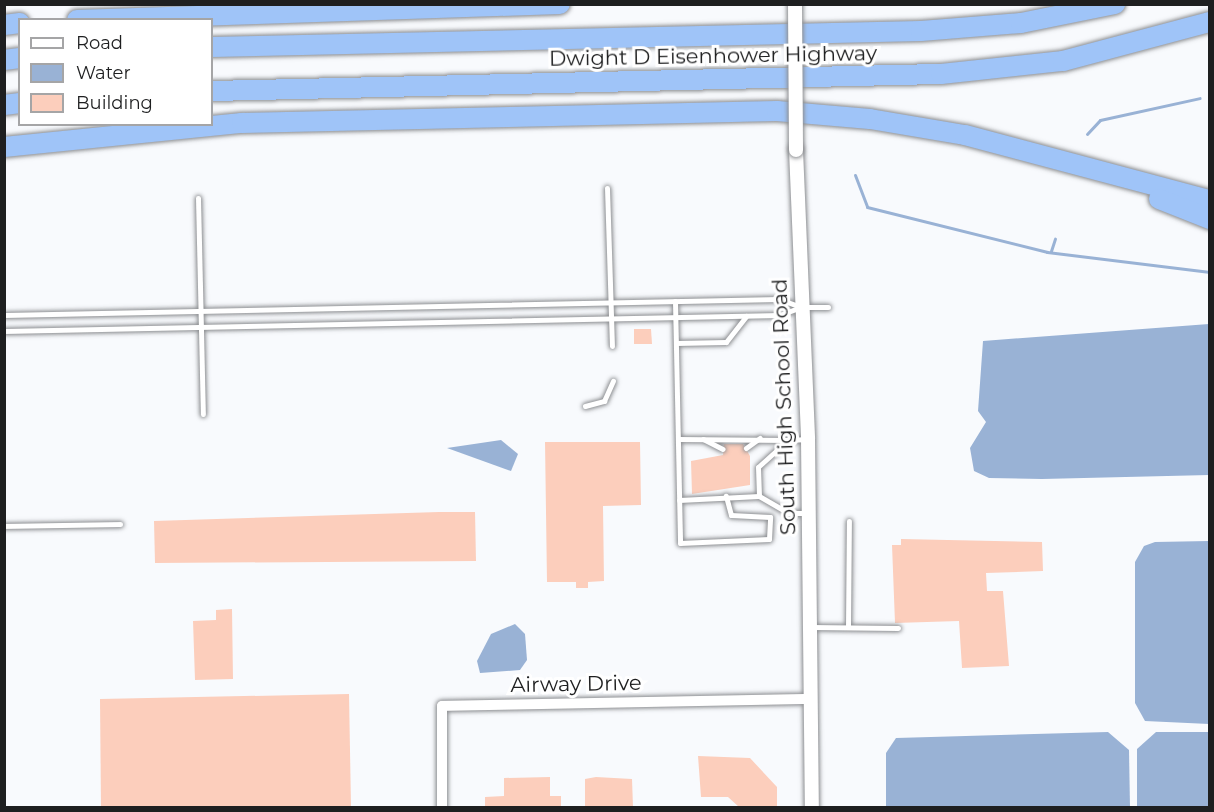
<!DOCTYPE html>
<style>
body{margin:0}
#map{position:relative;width:1214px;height:812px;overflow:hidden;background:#f8fafd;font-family:Montserrat,sans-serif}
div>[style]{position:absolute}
.water>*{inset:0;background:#99b2d5}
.stream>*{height:3px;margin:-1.5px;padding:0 1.5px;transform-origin:1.5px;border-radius:1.5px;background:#99b2d5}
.building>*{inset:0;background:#fccebc}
.roads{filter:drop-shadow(0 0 2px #8d8f92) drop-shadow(0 0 2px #8d8f92)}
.service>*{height:5px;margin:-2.5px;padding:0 2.5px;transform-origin:2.5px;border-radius:2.5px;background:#fff}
.minor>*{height:10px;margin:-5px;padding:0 5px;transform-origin:5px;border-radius:5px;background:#fff}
.tertiary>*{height:14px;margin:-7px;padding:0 7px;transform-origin:7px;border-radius:7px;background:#fff}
.motorway>*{height:20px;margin:-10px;padding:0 10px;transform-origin:10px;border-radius:10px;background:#9fc4f8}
.bridges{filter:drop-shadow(0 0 2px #8d8f92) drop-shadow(0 0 2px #8d8f92)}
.tertiary-bridge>*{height:14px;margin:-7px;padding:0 7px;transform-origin:7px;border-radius:7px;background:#fff}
span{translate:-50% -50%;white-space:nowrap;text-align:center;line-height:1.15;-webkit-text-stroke:6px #fff;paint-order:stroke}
.street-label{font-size:21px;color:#1e1f20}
.frame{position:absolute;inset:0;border:6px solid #1e1f20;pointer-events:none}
.legend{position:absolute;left:18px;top:18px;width:195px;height:108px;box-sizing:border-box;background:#fff;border:2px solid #a5a5a6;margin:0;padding:8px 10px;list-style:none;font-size:18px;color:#1e1f20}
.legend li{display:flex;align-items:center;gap:12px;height:30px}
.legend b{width:30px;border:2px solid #a5a5a6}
</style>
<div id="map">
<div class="water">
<div style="clip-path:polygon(1209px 324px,1209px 475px,1042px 479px,989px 478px,974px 471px,970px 448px,986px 422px,978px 411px,983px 341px)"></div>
<div style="clip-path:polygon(501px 440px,518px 454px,511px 471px,447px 448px)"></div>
<div style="clip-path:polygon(1209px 541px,1209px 724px,1145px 721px,1135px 703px,1135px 562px,1144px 546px,1155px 542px)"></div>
<div style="clip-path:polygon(515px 624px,525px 634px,527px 660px,520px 670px,480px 673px,477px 661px,491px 634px)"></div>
<div style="clip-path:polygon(1108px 732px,1129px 750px,1130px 807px,886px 807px,886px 753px,896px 738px)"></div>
<div style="clip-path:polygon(1156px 732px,1209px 732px,1209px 807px,1137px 807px,1137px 749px)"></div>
</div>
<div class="stream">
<div style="left:1087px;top:134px;width:19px;rotate:-47deg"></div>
<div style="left:1100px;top:120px;width:102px;rotate:-12.4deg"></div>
<div style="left:855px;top:175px;width:34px;rotate:69deg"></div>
<div style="left:867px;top:207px;width:186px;rotate:14deg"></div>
<div style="left:1047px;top:252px;width:164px;rotate:7deg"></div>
<div style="left:1051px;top:251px;width:13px;rotate:-72deg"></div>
</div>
<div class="building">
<div style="clip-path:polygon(634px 329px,651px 329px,652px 344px,634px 344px)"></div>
<div style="clip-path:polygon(545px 442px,640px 442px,641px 505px,603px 506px,604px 581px,588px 582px,588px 588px,576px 588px,576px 582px,547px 582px)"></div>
<div style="clip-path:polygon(724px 444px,743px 444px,750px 456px,750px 485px,692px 494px,691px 461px,723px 455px)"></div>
<div style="clip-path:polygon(439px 512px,475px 512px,476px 561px,155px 563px,154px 521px)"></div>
<div style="clip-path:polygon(901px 539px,1042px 542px,1043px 571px,986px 573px,987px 591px,1003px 591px,1009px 666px,962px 668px,959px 621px,895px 623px,892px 545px,901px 545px)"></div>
<div style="clip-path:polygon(232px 609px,233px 679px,195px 680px,193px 621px,216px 620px,216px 610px)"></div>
<div style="clip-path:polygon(349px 694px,351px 807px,101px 807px,100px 699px)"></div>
<div style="clip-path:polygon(698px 756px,750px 758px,777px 787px,777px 807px,739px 807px,728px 797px,701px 797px)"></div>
<div style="clip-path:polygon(550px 777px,550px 796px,561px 796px,561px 807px,485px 807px,485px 797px,504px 796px,504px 778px)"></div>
<div style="clip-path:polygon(596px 777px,632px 779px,633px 807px,585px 807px,585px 779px)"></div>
</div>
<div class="roads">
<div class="service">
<div style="left:607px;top:188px;width:158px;rotate:88.2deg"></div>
<div style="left:198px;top:198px;width:216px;rotate:88.7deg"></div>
<div style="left:675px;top:301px;width:242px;rotate:88.8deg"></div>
<div style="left:680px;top:543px;width:89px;rotate:-2.6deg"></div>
<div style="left:769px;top:539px;width:22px;rotate:-87deg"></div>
<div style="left:770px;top:517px;width:39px;rotate:-177deg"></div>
<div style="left:731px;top:515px;width:20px;rotate:-105deg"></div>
<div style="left:4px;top:315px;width:775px;rotate:-1.18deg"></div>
<div style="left:779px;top:299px;width:23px;rotate:20deg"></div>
<div style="left:801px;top:307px;width:27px"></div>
<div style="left:4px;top:331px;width:776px;rotate:-1.18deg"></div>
<div style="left:780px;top:315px;width:22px;rotate:-21deg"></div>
<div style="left:676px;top:343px;width:50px;rotate:-1.1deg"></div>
<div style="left:726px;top:342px;width:33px;rotate:-52deg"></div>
<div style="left:585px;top:406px;width:20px;rotate:-15deg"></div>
<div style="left:604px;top:401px;width:22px;rotate:-66deg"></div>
<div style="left:678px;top:439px;width:110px;rotate:0.5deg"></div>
<div style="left:703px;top:439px;width:22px;rotate:27deg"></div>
<div style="left:808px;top:439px;width:20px;rotate:177deg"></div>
<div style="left:788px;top:440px;width:40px;rotate:138deg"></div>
<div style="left:758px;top:467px;width:29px;rotate:88deg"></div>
<div style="left:759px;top:496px;width:34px;rotate:30deg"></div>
<div style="left:788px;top:513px;width:20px"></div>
<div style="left:746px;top:448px;width:17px;rotate:-36deg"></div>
<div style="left:679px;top:500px;width:80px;rotate:-2.9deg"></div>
<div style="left:4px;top:526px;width:116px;rotate:-1deg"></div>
<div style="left:811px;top:627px;width:87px;rotate:0.7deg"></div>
<div style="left:848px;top:627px;width:106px;rotate:-89.5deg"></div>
</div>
<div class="minor">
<div style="left:442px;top:808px;width:102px;rotate:-90deg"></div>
<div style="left:442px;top:706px;width:370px;rotate:-1.1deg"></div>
</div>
<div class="tertiary">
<div style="left:796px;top:150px;width:289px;rotate:87.6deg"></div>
<div style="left:808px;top:439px;width:369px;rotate:89.4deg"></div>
</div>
<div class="motorway">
<div style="left:77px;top:20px;width:483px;rotate:-1.9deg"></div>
<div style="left:4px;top:25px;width:16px;rotate:-7deg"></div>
<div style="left:212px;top:47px;width:709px;rotate:-1.29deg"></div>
<div style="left:921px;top:31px;width:100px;rotate:-4.6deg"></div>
<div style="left:1021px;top:23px;width:96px;rotate:-11.4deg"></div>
<div style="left:4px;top:60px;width:16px;rotate:-7deg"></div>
<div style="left:212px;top:91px;width:729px;rotate:-1.34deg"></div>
<div style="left:941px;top:74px;width:123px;rotate:-6.1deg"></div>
<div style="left:1063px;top:61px;width:152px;rotate:-14.9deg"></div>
<div style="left:4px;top:105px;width:16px;rotate:-7deg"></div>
<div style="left:4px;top:147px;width:239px;rotate:-5.8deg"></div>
<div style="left:242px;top:123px;width:535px;rotate:-1.28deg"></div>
<div style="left:777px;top:111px;width:93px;rotate:4.9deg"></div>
<div style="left:870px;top:119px;width:96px;rotate:9.6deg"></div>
<div style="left:965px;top:135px;width:253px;rotate:14.9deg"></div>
<div style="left:1159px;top:199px;width:55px;rotate:21.4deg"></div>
</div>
</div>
<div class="bridges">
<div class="tertiary-bridge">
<div style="left:795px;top:4px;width:146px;rotate:89.6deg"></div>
</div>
</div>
<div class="street-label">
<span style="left:713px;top:56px;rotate:-1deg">Dwight D Eisenhower Highway</span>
<span style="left:784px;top:407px;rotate:-92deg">South High School Road</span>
<span style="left:576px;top:684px;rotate:-1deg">Airway Drive</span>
</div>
<div class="frame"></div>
<ul class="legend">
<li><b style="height:8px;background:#fff"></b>Road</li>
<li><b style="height:16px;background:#99b2d5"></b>Water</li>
<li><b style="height:16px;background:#fccebc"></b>Building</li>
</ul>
</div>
